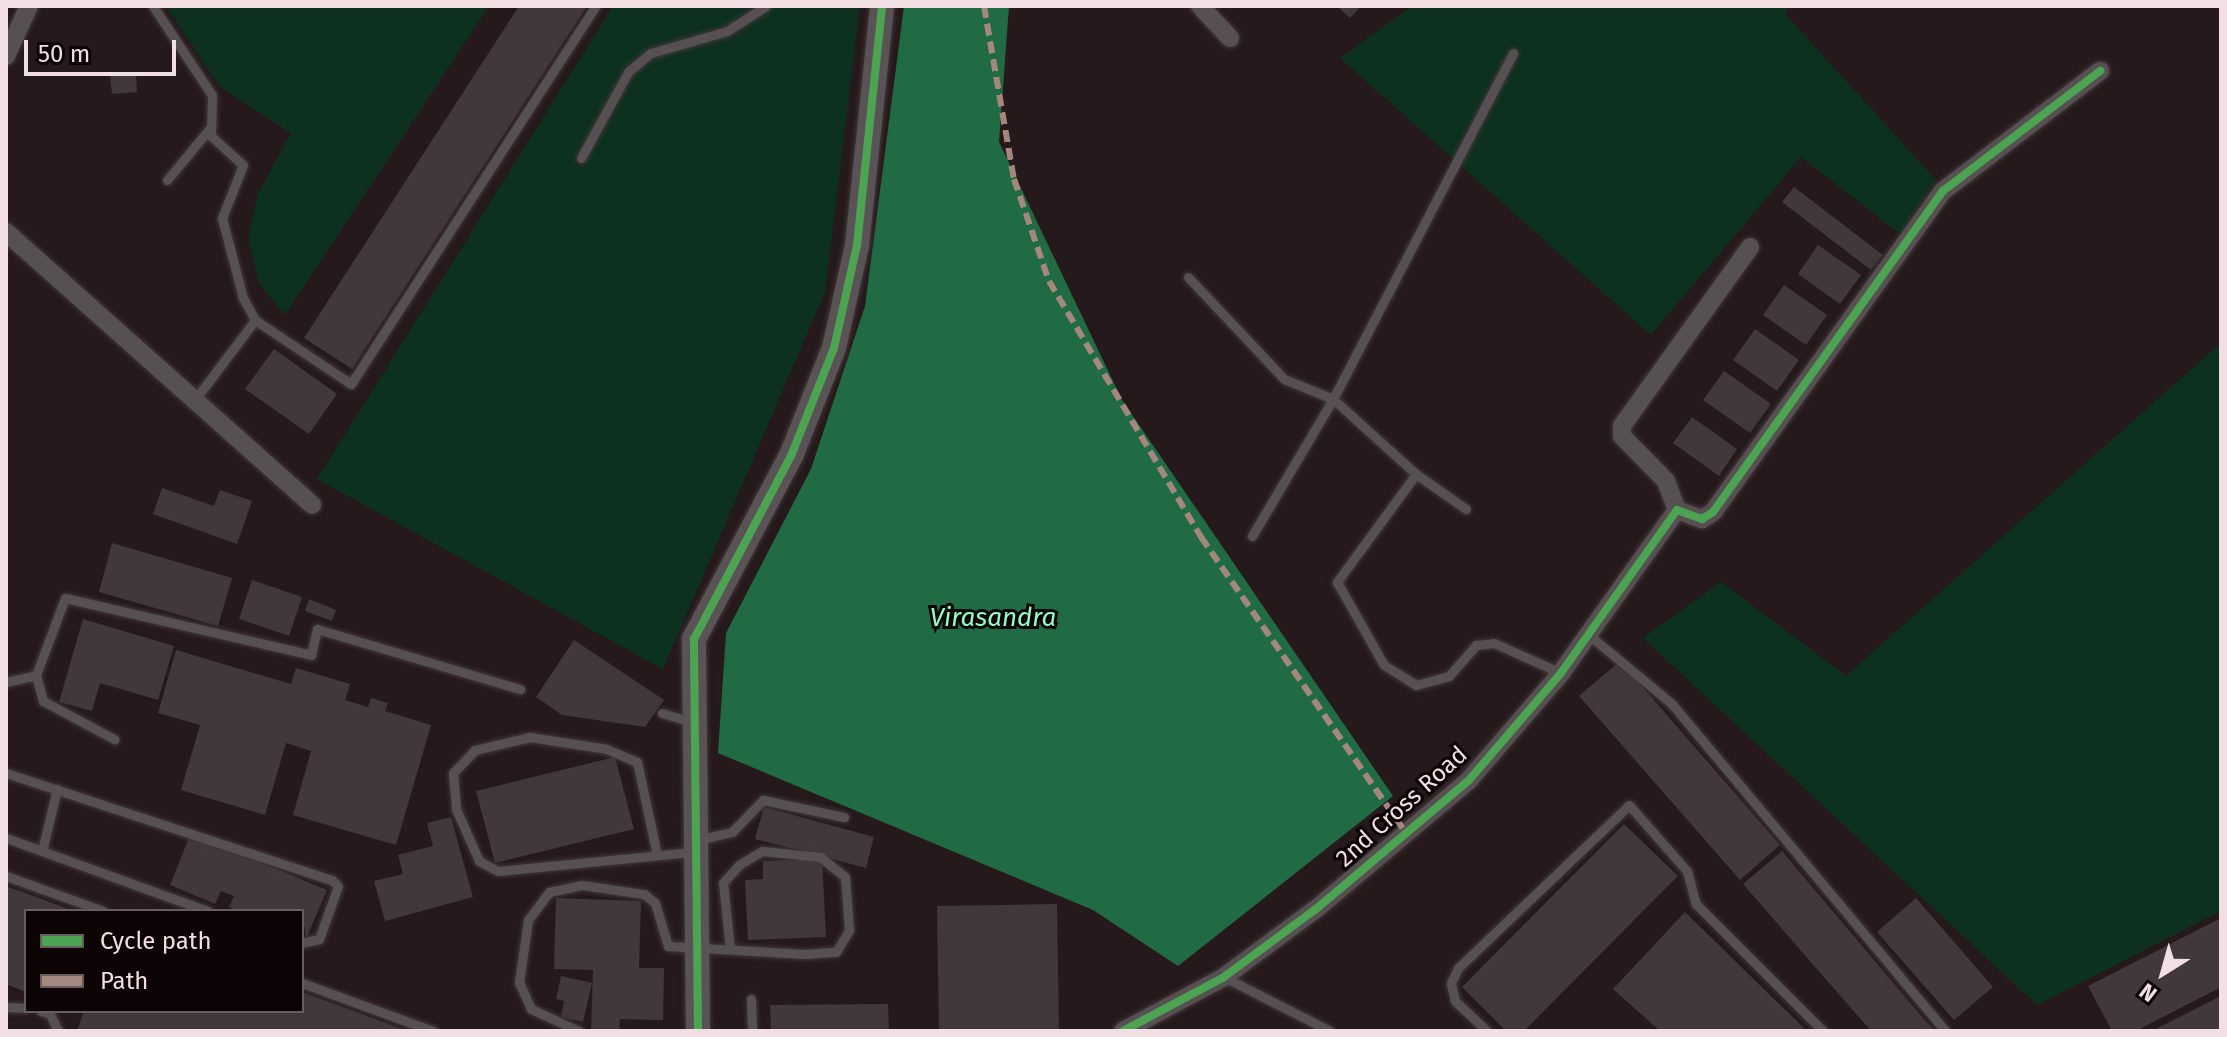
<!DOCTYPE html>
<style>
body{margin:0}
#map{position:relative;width:2227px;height:1037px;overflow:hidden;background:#25191c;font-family:"Fira Sans",sans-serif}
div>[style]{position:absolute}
.green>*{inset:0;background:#0d311f}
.water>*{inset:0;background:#216b44}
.building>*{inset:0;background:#42383b}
.roads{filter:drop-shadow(0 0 2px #413639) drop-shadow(0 0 2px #413639)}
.lane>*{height:9px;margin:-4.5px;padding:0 4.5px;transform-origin:4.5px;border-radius:4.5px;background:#575052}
.street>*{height:18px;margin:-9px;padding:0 9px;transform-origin:9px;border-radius:9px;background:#575052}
.secondary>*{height:24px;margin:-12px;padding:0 12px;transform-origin:12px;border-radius:12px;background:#5a5355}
.quiet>*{height:6px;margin-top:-3px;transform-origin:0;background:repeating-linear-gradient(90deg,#a5887d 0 12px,transparent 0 18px)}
.cycleway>*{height:8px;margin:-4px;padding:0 4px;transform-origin:4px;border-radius:4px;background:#4ca352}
span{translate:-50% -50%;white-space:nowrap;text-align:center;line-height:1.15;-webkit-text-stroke:6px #0d0406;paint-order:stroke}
.street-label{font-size:24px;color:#f1dfe3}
.water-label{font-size:26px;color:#93febf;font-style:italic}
.frame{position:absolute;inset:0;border:8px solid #f1dfe3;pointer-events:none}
.legend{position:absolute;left:24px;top:909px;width:280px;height:104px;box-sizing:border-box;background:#0d0406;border:2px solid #685c5e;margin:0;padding:10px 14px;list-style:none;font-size:24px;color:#f1dfe3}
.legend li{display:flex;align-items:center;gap:16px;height:40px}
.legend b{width:40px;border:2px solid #685c5e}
.north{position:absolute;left:2123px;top:933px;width:80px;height:80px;-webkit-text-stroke:6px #0d0406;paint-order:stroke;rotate:217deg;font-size:22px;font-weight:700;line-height:32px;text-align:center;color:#f1dfe3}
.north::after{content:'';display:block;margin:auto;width:28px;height:36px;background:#f1dfe3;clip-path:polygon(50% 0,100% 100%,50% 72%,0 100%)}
.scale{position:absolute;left:24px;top:40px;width:152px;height:36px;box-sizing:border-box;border:4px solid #f1dfe3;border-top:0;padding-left:10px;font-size:24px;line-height:28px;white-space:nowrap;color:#f1dfe3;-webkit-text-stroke:6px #0d0406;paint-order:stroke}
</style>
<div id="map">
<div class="green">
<div style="clip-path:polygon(166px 6px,489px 6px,285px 315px,260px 285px,248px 240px,258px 194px,291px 133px,220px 87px)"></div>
<div style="clip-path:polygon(613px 6px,860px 6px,825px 292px,663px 669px,317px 479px)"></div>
<div style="clip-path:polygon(1412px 6px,1790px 6px,1785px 14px,1936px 180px,1900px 234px,1801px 157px,1651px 335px,1340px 58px)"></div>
<div style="clip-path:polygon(2221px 343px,2221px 911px,2037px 1005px,1643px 638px,1721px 582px,1846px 676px)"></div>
</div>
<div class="water">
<div style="clip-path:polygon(904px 6px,1009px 6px,999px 142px,1122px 400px,1393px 796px,1178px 966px,1093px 910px,718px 753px,726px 633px,811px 469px,865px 306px)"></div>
</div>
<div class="building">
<div style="clip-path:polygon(519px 6px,587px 6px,352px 369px,304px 338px)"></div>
<div style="clip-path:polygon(1337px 6px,1361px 6px,1350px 18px)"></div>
<div style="clip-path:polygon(136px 72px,137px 92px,112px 94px,110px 74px)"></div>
<div style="clip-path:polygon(1794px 187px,1883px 255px,1871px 270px,1782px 202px)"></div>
<div style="clip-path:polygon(1818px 245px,1861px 275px,1840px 304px,1798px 274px)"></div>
<div style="clip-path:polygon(1784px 285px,1827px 315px,1806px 345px,1763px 315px)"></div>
<div style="clip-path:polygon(1755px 329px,1799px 360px,1777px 391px,1733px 360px)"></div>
<div style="clip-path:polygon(274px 349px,337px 394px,309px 434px,245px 389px)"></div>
<div style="clip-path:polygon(1724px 371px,1771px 404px,1750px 433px,1703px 400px)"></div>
<div style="clip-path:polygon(1692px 417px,1737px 449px,1719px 476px,1673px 443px)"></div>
<div style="clip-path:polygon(162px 488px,214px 506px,220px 490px,252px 501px,237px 544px,153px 514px)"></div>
<div style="clip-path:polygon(112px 543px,232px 578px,218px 626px,99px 592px)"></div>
<div style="clip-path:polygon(252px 580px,302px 597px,289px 636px,239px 619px)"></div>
<div style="clip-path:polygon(309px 599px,336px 610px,332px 621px,305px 611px)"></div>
<div style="clip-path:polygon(83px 619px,174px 646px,158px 700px,100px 683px,92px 711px,59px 702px)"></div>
<div style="clip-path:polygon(574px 640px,664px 700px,645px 727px,562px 715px,536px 697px)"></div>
<div style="clip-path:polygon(176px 650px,291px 684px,296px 668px,350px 684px,345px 700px,368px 707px,371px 698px,388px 703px,385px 711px,431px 725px,396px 845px,293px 815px,311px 751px,286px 743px,265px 815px,181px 790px,200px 725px,158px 713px)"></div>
<div style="clip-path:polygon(1620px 661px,1780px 845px,1740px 880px,1579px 696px)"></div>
<div style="clip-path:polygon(615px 757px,634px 829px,495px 863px,476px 791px)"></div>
<div style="clip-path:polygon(764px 807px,874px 837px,866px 868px,755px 839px)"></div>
<div style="clip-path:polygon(451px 817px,473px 897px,385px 921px,374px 881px,403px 874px,398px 855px,433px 846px,427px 823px)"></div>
<div style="clip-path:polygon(1624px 824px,1678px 876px,1524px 1031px,1506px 1031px,1462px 987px)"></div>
<div style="clip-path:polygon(191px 833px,327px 890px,306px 939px,302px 911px,238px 911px,229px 907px,234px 896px,221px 891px,215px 904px,170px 885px)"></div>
<div style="clip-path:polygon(1782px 851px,1923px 1018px,1935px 1031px,1871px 1031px,1743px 884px)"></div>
<div style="clip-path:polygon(822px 859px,826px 937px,748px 940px,745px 880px,763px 879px,763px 861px)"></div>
<div style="clip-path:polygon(6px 886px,74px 911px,26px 911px,26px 992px,6px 984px)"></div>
<div style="clip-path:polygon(556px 898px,641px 901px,639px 968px,664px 968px,663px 1020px,620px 1019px,619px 1031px,591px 1031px,593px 970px,554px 969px)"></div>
<div style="clip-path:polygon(1916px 898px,1993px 987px,1954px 1020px,1877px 932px)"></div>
<div style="clip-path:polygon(1057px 904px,1059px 1031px,939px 1031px,937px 906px)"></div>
<div style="clip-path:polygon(1685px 912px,1807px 1031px,1660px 1031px,1613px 989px)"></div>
<div style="clip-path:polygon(2221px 918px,2221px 987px,2136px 1031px,2112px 1031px,2088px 986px)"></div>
<div style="clip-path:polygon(561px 976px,592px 983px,583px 1022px,561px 1017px,564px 1001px,556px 999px)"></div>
<div style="clip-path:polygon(302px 992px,408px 1031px,77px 1031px,84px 1011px,302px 1011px)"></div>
<div style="clip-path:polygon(2221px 996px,2221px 1031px,2152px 1031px)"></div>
<div style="clip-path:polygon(888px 1004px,889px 1031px,771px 1031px,770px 1005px)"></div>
</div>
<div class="roads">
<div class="lane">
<div style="left:153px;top:6px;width:107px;rotate:56.5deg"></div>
<div style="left:212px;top:95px;width:41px;rotate:91.4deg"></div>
<div style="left:211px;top:136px;width:43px;rotate:42.2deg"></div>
<div style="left:243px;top:165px;width:57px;rotate:111.6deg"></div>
<div style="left:222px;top:218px;width:83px;rotate:75.3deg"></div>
<div style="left:243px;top:298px;width:25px;rotate:61deg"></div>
<div style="left:581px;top:158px;width:98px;rotate:-61.3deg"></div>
<div style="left:628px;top:72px;width:30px;rotate:-40deg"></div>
<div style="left:651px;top:53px;width:79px;rotate:-16.1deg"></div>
<div style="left:727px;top:31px;width:46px;rotate:-32.7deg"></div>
<div style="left:167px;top:180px;width:67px;rotate:-50.4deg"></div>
<div style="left:1188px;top:277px;width:140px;rotate:46.7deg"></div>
<div style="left:1284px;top:379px;width:53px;rotate:22.2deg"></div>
<div style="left:1333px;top:399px;width:112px;rotate:42.1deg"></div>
<div style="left:1416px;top:474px;width:61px;rotate:35deg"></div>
<div style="left:194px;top:401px;width:101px;rotate:-53deg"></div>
<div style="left:255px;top:320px;width:115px;rotate:33.7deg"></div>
<div style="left:351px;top:384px;width:450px;rotate:-57.1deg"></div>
<div style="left:1416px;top:474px;width:134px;rotate:126.2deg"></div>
<div style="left:1337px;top:582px;width:95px;rotate:60.5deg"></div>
<div style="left:1384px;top:665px;width:38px;rotate:32deg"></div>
<div style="left:1416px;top:685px;width:34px;rotate:-15deg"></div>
<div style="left:1449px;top:676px;width:41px;rotate:-48.9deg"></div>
<div style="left:1476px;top:645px;width:18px;rotate:-6deg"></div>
<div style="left:1494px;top:643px;width:73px;rotate:24.1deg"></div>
<div style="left:1252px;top:536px;width:159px;rotate:-59.4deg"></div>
<div style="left:1333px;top:399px;width:390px;rotate:-62.5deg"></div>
<div style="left:1589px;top:635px;width:108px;rotate:39.7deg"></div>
<div style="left:1672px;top:704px;width:426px;rotate:50.1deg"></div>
<div style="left:36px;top:675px;width:82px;rotate:-69.4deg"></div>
<div style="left:65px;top:598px;width:253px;rotate:13deg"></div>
<div style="left:311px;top:655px;width:27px;rotate:-77deg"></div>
<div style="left:317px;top:629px;width:212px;rotate:16.5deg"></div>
<div style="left:6px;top:682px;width:31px;rotate:-13deg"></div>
<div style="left:36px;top:675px;width:27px;rotate:75deg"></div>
<div style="left:43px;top:701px;width:81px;rotate:28.2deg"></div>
<div style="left:662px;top:713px;width:31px;rotate:17deg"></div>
<div style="left:6px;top:773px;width:343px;rotate:18.2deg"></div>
<div style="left:332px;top:880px;width:8px;rotate:45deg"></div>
<div style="left:338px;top:886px;width:56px;rotate:109.7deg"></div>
<div style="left:319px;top:939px;width:17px;rotate:167deg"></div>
<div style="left:6px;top:838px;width:215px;rotate:19.9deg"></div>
<div style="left:697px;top:840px;width:36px;rotate:-13deg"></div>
<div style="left:732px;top:832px;width:45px;rotate:-45.9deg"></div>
<div style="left:763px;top:800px;width:83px;rotate:11.9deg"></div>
<div style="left:42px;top:851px;width:64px;rotate:-76.4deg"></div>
<div style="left:657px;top:855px;width:95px;rotate:-102.1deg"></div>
<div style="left:637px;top:762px;width:33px;rotate:-157deg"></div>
<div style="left:607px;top:749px;width:78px;rotate:-171.1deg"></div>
<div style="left:530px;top:737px;width:57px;rotate:166.7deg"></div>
<div style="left:475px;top:750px;width:32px;rotate:134deg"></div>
<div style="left:453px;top:773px;width:36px;rotate:85deg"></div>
<div style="left:456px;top:809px;width:57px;rotate:66.1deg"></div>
<div style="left:479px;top:861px;width:21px;rotate:28deg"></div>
<div style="left:498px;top:871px;width:196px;rotate:-5.6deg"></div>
<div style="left:6px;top:876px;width:103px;rotate:19.8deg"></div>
<div style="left:1224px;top:977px;width:119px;rotate:27deg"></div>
<div style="left:302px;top:983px;width:140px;rotate:20.1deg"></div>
<div style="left:751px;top:999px;width:32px;rotate:88deg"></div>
<div style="left:6px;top:1007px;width:20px;rotate:3deg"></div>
<div style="left:41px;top:1011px;width:9px;rotate:18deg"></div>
<div style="left:50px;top:1014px;width:19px;rotate:65deg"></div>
<div style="left:579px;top:1031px;width:53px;rotate:-155.4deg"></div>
<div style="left:531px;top:1009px;width:30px;rotate:-114deg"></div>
<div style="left:519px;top:982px;width:63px;rotate:-81.7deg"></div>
<div style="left:528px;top:920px;width:35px;rotate:-53deg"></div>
<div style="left:549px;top:892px;width:34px;rotate:-12deg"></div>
<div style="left:582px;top:885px;width:63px;rotate:8.3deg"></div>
<div style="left:644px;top:894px;width:14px;rotate:39deg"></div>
<div style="left:655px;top:903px;width:45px;rotate:73.2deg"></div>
<div style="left:668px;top:946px;width:137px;rotate:3.3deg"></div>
<div style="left:805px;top:954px;width:31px;rotate:-4deg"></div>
<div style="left:836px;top:952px;width:26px;rotate:-59deg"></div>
<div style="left:849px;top:930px;width:53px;rotate:-94.3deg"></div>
<div style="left:845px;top:877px;width:32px;rotate:-141deg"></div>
<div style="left:820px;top:857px;width:58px;rotate:-174.1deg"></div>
<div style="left:762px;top:851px;width:27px;rotate:149deg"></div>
<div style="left:739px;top:865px;width:24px;rotate:132deg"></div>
<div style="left:723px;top:883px;width:66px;rotate:83.9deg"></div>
<div style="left:1487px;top:1031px;width:44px;rotate:-136.8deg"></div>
<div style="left:1455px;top:1001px;width:18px;rotate:-103deg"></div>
<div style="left:1451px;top:983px;width:17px;rotate:-65deg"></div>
<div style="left:1458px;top:968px;width:236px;rotate:-43.6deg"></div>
<div style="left:1629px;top:805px;width:88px;rotate:48.7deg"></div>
<div style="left:1687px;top:871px;width:34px;rotate:75deg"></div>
<div style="left:1696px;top:904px;width:180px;rotate:45deg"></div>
</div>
<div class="street">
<div style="left:1200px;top:6px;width:44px;rotate:46.8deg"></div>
<div style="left:6px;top:56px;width:55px;rotate:-65.3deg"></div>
<div style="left:6px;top:232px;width:410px;rotate:41.7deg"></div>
<div style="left:1677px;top:510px;width:27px;rotate:20deg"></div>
<div style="left:1702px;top:519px;width:13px;rotate:-32deg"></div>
<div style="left:1713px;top:512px;width:395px;rotate:-54.4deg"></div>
<div style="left:1943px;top:191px;width:198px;rotate:-37.4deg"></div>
<div style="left:1677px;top:510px;width:31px;rotate:-111deg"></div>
<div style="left:1666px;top:481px;width:63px;rotate:-134.4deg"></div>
<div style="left:1622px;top:436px;width:10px;rotate:-90deg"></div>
<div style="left:1622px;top:426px;width:220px;rotate:-54.4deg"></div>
<div style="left:1123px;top:1031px;width:115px;rotate:-28.1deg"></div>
<div style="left:1224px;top:977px;width:114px;rotate:-36.5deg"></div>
<div style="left:1316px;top:909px;width:200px;rotate:-40.1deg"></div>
<div style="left:1469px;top:780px;width:141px;rotate:-49.3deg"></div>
<div style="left:1561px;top:673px;width:200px;rotate:-54.6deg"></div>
</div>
<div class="secondary">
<div style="left:698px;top:1031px;width:392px;rotate:-90.6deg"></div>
<div style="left:694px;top:639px;width:207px;rotate:-62.1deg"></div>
<div style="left:791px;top:456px;width:116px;rotate:-68.3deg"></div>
<div style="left:834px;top:348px;width:106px;rotate:-77.4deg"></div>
<div style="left:857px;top:245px;width:240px;rotate:-84deg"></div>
</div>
</div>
<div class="quiet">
<div style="left:984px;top:6px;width:176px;rotate:80.2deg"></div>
<div style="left:1014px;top:179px;width:108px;rotate:71.1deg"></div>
<div style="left:1049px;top:281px;width:298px;rotate:59.3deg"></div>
<div style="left:1201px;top:537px;width:360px;rotate:55.3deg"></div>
</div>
<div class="cycleway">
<div style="left:698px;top:1031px;width:392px;rotate:-90.6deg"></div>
<div style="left:694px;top:639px;width:207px;rotate:-62.1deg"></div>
<div style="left:791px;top:456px;width:116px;rotate:-68.3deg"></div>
<div style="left:834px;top:348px;width:106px;rotate:-77.4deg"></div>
<div style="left:857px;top:245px;width:240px;rotate:-84deg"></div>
<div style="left:1123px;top:1031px;width:115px;rotate:-28.1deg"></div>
<div style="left:1224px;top:977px;width:114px;rotate:-36.5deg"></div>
<div style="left:1316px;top:909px;width:200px;rotate:-40.1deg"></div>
<div style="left:1469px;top:780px;width:141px;rotate:-49.3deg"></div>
<div style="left:1561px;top:673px;width:200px;rotate:-54.6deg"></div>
<div style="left:1677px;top:510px;width:27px;rotate:20deg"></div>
<div style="left:1702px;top:519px;width:13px;rotate:-32deg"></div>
<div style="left:1713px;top:512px;width:395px;rotate:-54.4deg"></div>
<div style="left:1943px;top:191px;width:198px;rotate:-37.4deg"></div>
</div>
<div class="street-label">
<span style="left:1402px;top:807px;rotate:-42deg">2nd Cross Road</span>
</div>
<div class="water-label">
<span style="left:993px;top:618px">Virasandra</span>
</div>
<div class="frame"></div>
<ul class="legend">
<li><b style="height:10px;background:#4ca352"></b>Cycle path</li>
<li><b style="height:10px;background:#a5887d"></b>Path</li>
</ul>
<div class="north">N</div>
<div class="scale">50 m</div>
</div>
